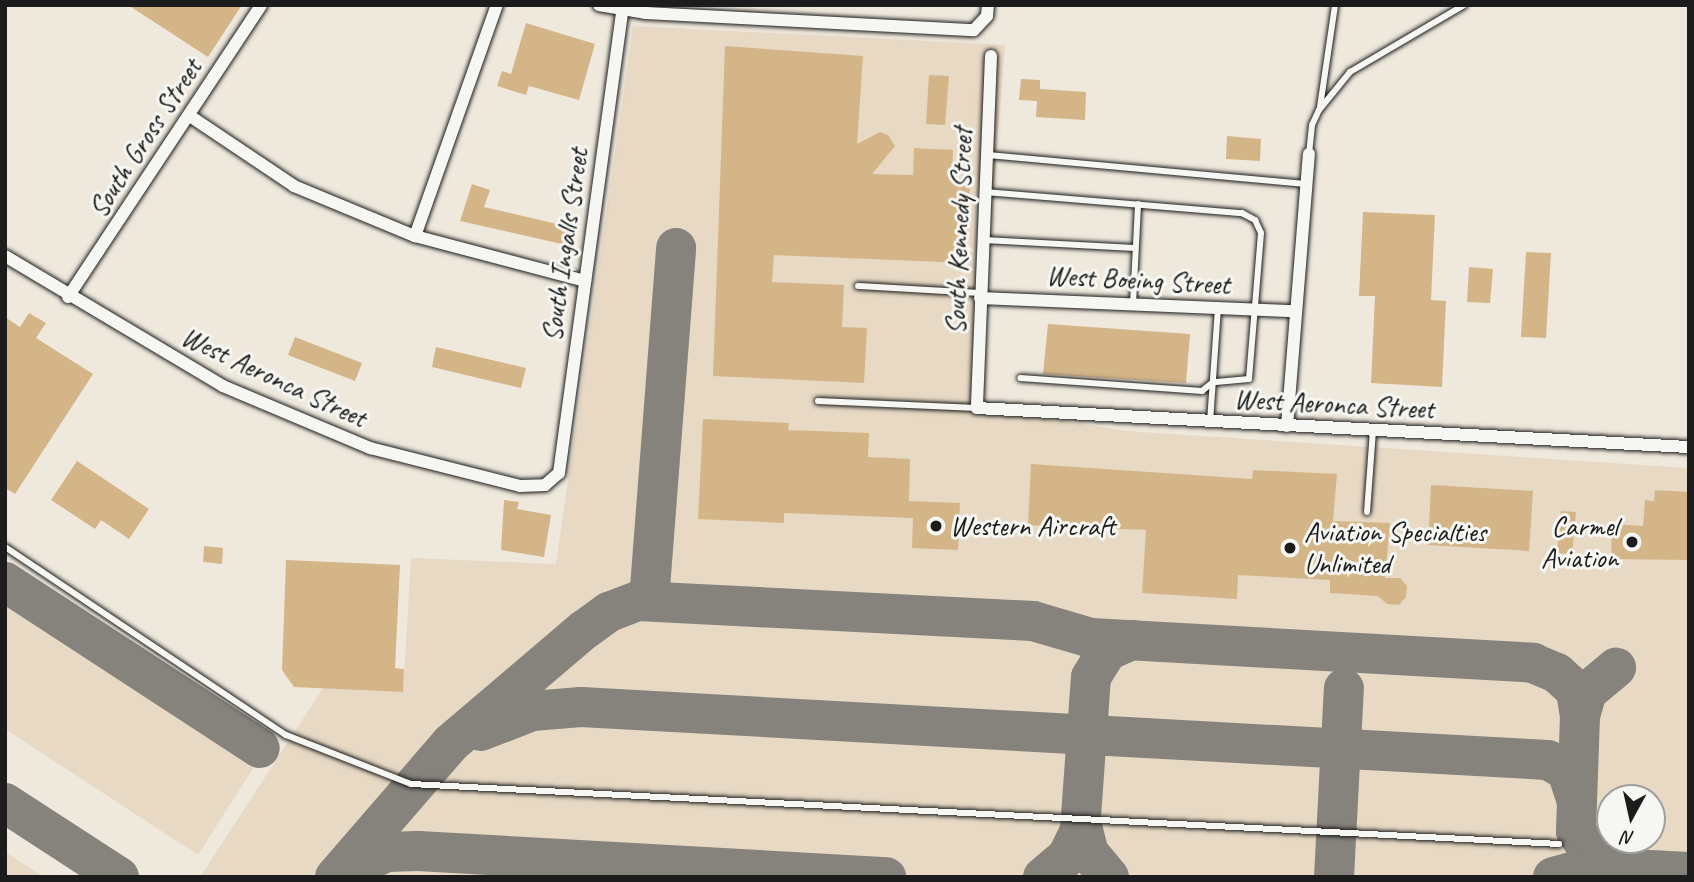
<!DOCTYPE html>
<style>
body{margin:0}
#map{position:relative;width:1694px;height:882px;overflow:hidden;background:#efe9dd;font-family:Caveat,sans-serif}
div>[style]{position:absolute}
.built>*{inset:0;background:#e7d9c4}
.taxiway>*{height:40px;margin:-20px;padding:0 20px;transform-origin:20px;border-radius:20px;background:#86827c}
.building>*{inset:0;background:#d4b588}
.roads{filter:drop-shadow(0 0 2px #1c1c1c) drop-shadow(0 0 2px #1c1c1c)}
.lane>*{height:6px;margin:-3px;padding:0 3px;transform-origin:3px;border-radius:3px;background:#f6f6f2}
.street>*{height:12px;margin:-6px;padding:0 6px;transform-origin:6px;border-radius:6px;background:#f6f6f2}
.dots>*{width:19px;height:19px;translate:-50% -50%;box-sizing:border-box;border:4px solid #f6f6f2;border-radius:50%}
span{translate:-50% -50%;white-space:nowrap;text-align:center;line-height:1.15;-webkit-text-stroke:6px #f6f6f2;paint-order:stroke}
.street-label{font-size:28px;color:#1c1c1c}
.poi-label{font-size:28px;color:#1c1c1c}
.left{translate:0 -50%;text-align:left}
.right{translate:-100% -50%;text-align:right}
.frame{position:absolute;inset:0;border:7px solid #1c1c1c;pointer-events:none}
.north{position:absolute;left:1596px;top:784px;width:70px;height:70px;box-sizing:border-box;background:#f6f6f2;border:2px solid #9f9f9c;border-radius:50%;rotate:188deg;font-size:19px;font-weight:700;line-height:28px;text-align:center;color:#1c1c1c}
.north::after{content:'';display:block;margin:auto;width:24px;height:32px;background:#1c1c1c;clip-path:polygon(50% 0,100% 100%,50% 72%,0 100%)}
</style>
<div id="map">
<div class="built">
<div style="clip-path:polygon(evenodd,633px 26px,1005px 45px,977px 408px,1127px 431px,1689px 468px,1689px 877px,200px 877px,323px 688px,403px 692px,411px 558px,556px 564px,633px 26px,1610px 798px,1652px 798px,1652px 840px,1610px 840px,1610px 798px)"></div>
<div style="clip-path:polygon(5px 562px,273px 737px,198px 855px,5px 729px)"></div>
<div style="clip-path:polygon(5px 852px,44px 877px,5px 877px)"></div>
</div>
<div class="taxiway">
<div style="left:5px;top:582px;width:304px;rotate:33.1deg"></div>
<div style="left:649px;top:601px;width:354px;rotate:-85.6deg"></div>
<div style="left:1580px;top:716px;width:25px;rotate:-74deg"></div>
<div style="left:1587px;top:692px;width:38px;rotate:-40deg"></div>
<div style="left:481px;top:731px;width:55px;rotate:-21.4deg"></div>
<div style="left:532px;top:711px;width:49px;rotate:-4.7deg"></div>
<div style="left:581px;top:707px;width:968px;rotate:3.14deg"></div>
<div style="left:1548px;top:760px;width:22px;rotate:30deg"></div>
<div style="left:1567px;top:771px;width:28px;rotate:72deg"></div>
<div style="left:5px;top:803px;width:136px;rotate:33deg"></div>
<div style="left:1081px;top:822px;width:32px;rotate:76deg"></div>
<div style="left:1089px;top:853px;width:31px;rotate:50deg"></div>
<div style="left:342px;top:872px;width:49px;rotate:-24deg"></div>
<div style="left:387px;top:852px;width:31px;rotate:-2deg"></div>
<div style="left:418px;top:851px;width:469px;rotate:3.2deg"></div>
<div style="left:335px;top:877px;width:177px;rotate:-49.1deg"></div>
<div style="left:451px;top:743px;width:175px;rotate:-40.4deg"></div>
<div style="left:584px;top:630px;width:31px;rotate:-36deg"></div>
<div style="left:609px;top:612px;width:31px;rotate:-21deg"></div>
<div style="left:638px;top:601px;width:396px;rotate:2.9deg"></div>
<div style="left:1033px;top:621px;width:60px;rotate:16.3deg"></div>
<div style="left:1091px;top:638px;width:443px;rotate:3.2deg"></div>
<div style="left:1533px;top:663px;width:26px;rotate:23deg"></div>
<div style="left:1557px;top:673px;width:26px;rotate:43deg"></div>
<div style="left:1576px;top:691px;width:25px;rotate:81deg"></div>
<div style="left:1580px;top:716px;width:115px;rotate:92deg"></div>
<div style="left:1576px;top:831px;width:30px;rotate:56deg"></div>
<div style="left:1593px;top:856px;width:27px;rotate:24deg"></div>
<div style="left:1043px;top:877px;width:31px;rotate:-40deg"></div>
<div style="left:1067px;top:857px;width:30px;rotate:-64deg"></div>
<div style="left:1080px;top:830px;width:153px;rotate:-85.9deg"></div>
<div style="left:1091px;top:677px;width:31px;rotate:-58deg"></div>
<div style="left:1107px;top:651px;width:27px;rotate:-24deg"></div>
<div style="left:1334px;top:877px;width:189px;rotate:-87deg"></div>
<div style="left:1553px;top:877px;width:38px;rotate:-15deg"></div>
<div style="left:1590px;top:867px;width:99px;rotate:2.9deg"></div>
</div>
<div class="building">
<div style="clip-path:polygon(128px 5px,242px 5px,208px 57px)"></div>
<div style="clip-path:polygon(526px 23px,595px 44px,579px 100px,529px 86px,526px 95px,497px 86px,502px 71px,511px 74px)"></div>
<div style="clip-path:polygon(725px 46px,863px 56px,857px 144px,880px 132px,888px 135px,895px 146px,872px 174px,913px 175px,914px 148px,953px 150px,952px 179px,970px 180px,967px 263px,774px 255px,772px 282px,844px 285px,842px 327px,867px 328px,864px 383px,713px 376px)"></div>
<div style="clip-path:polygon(929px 75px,949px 76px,945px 125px,926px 124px)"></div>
<div style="clip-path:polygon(1021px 79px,1040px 80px,1040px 89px,1086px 92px,1085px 120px,1036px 117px,1037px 101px,1019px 100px)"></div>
<div style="clip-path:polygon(1227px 136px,1261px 139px,1260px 161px,1226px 159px)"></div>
<div style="clip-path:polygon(472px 184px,490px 190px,484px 207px,570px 227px,566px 245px,460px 221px)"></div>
<div style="clip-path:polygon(1363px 212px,1435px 215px,1431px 300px,1446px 301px,1442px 387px,1371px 383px,1375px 296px,1359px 296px)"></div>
<div style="clip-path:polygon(1526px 252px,1551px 253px,1546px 338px,1521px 337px)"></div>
<div style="clip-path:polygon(1469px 267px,1493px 269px,1490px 303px,1467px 302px)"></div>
<div style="clip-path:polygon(29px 313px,46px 323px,36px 338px,93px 374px,15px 494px,5px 488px,5px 317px,20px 327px)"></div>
<div style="clip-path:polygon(1048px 324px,1190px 334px,1186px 383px,1043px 374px)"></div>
<div style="clip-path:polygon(295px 337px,362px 363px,355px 381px,288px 355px)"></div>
<div style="clip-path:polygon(436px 347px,526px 368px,521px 388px,432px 367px)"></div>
<div style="clip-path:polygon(703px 419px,789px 423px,788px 430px,869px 433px,868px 457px,910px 459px,909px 501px,960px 503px,958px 550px,912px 548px,913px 518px,784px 513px,784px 523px,698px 519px)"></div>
<div style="clip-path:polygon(77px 461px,149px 509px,129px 539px,101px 520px,95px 529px,51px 500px)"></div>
<div style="clip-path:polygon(1031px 464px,1252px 479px,1253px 470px,1337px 474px,1333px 521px,1390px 523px,1385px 578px,1400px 578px,1407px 586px,1406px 597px,1399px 605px,1387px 604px,1378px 596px,1330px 593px,1330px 580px,1238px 575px,1237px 599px,1142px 593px,1146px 530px,1028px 525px)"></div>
<div style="clip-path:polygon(1431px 485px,1533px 491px,1529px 551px,1428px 545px)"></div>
<div style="clip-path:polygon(1655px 490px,1689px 492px,1689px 560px,1611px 559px,1612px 524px,1643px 526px,1645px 500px,1654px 501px)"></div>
<div style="clip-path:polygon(504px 500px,519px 502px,517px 509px,551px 515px,544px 557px,501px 550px)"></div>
<div style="clip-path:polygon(1561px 511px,1576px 512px,1572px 554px,1557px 553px)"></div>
<div style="clip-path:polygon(204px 546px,223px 548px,222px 564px,203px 562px)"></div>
<div style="clip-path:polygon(286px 560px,400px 565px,395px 668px,404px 669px,403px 692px,294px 687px,282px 670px)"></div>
</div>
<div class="roads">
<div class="lane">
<div style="left:1320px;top:107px;width:103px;rotate:-81.6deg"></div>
<div style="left:1309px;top:154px;width:29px;rotate:-84deg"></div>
<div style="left:1312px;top:125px;width:17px;rotate:-65deg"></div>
<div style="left:1319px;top:110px;width:49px;rotate:-50.8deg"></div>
<div style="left:1350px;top:72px;width:132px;rotate:-30.4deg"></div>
<div style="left:988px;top:155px;width:319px;rotate:5.2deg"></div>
<div style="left:985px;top:192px;width:258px;rotate:4.7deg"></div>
<div style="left:1242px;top:213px;width:15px;rotate:28deg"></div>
<div style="left:1255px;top:220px;width:14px;rotate:65deg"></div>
<div style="left:1261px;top:233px;width:146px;rotate:94.7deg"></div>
<div style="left:1249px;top:379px;width:36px;rotate:175deg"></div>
<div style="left:1213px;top:382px;width:14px;rotate:141deg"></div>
<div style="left:1202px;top:391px;width:182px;rotate:-175.9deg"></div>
<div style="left:984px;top:240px;width:151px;rotate:3deg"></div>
<div style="left:858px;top:286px;width:123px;rotate:3.3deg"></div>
<div style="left:1133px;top:304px;width:100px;rotate:-87.1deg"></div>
<div style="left:818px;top:401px;width:159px;rotate:2.5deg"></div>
<div style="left:1210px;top:422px;width:114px;rotate:-86deg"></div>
<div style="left:1367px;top:512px;width:81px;rotate:-85.8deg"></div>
<div style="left:5px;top:547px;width:338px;rotate:33.8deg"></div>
<div style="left:286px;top:735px;width:134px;rotate:21.4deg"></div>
<div style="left:411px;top:784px;width:1150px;rotate:2.99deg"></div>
</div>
<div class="street">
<div style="left:599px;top:5px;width:48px;rotate:9.7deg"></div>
<div style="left:646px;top:13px;width:328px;rotate:3deg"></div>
<div style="left:974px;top:30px;width:19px;rotate:-47deg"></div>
<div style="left:987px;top:16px;width:11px;rotate:-85deg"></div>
<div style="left:991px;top:56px;width:352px;rotate:92.3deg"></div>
<div style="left:977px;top:408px;width:713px;rotate:3.14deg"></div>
<div style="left:190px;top:116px;width:125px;rotate:33.9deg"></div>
<div style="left:294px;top:186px;width:131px;rotate:22.5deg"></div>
<div style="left:415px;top:236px;width:176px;rotate:14.8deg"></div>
<div style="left:415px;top:236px;width:245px;rotate:-70.5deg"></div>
<div style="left:5px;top:256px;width:254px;rotate:30.8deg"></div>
<div style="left:223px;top:386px;width:160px;rotate:22.9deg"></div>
<div style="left:370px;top:448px;width:155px;rotate:14.2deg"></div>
<div style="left:520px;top:486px;width:25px;rotate:-2deg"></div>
<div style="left:545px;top:485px;width:18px;rotate:-41deg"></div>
<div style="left:559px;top:473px;width:472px;rotate:-82.2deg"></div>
<div style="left:68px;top:297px;width:350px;rotate:-56.5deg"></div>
<div style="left:980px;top:298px;width:314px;rotate:2.4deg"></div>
<div style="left:1287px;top:426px;width:273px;rotate:-85.4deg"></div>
</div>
</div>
<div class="dots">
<div style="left:936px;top:526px;background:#1c1c1c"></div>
<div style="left:1632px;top:542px;background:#1c1c1c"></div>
<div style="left:1290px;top:548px;background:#1c1c1c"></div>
</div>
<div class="street-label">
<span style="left:145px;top:138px;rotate:-57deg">South Gross Street</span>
<span style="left:959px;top:231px;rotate:-88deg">South Kennedy Street</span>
<span style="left:565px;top:245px;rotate:-82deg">South Ingalls Street</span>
<span style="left:1138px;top:280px;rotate:3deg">West Boeing Street</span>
<span style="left:274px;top:377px;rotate:25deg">West Aeronca Street</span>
<span style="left:1334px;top:404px;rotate:3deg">West Aeronca Street</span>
</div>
<div class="poi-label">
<span class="left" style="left:950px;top:526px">Western Aircraft</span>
<span class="right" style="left:1618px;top:542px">Carmel<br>Aviation</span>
<span class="left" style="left:1304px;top:548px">Aviation Specialties<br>Unlimited</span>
</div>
<div class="frame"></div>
<div class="north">N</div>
</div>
